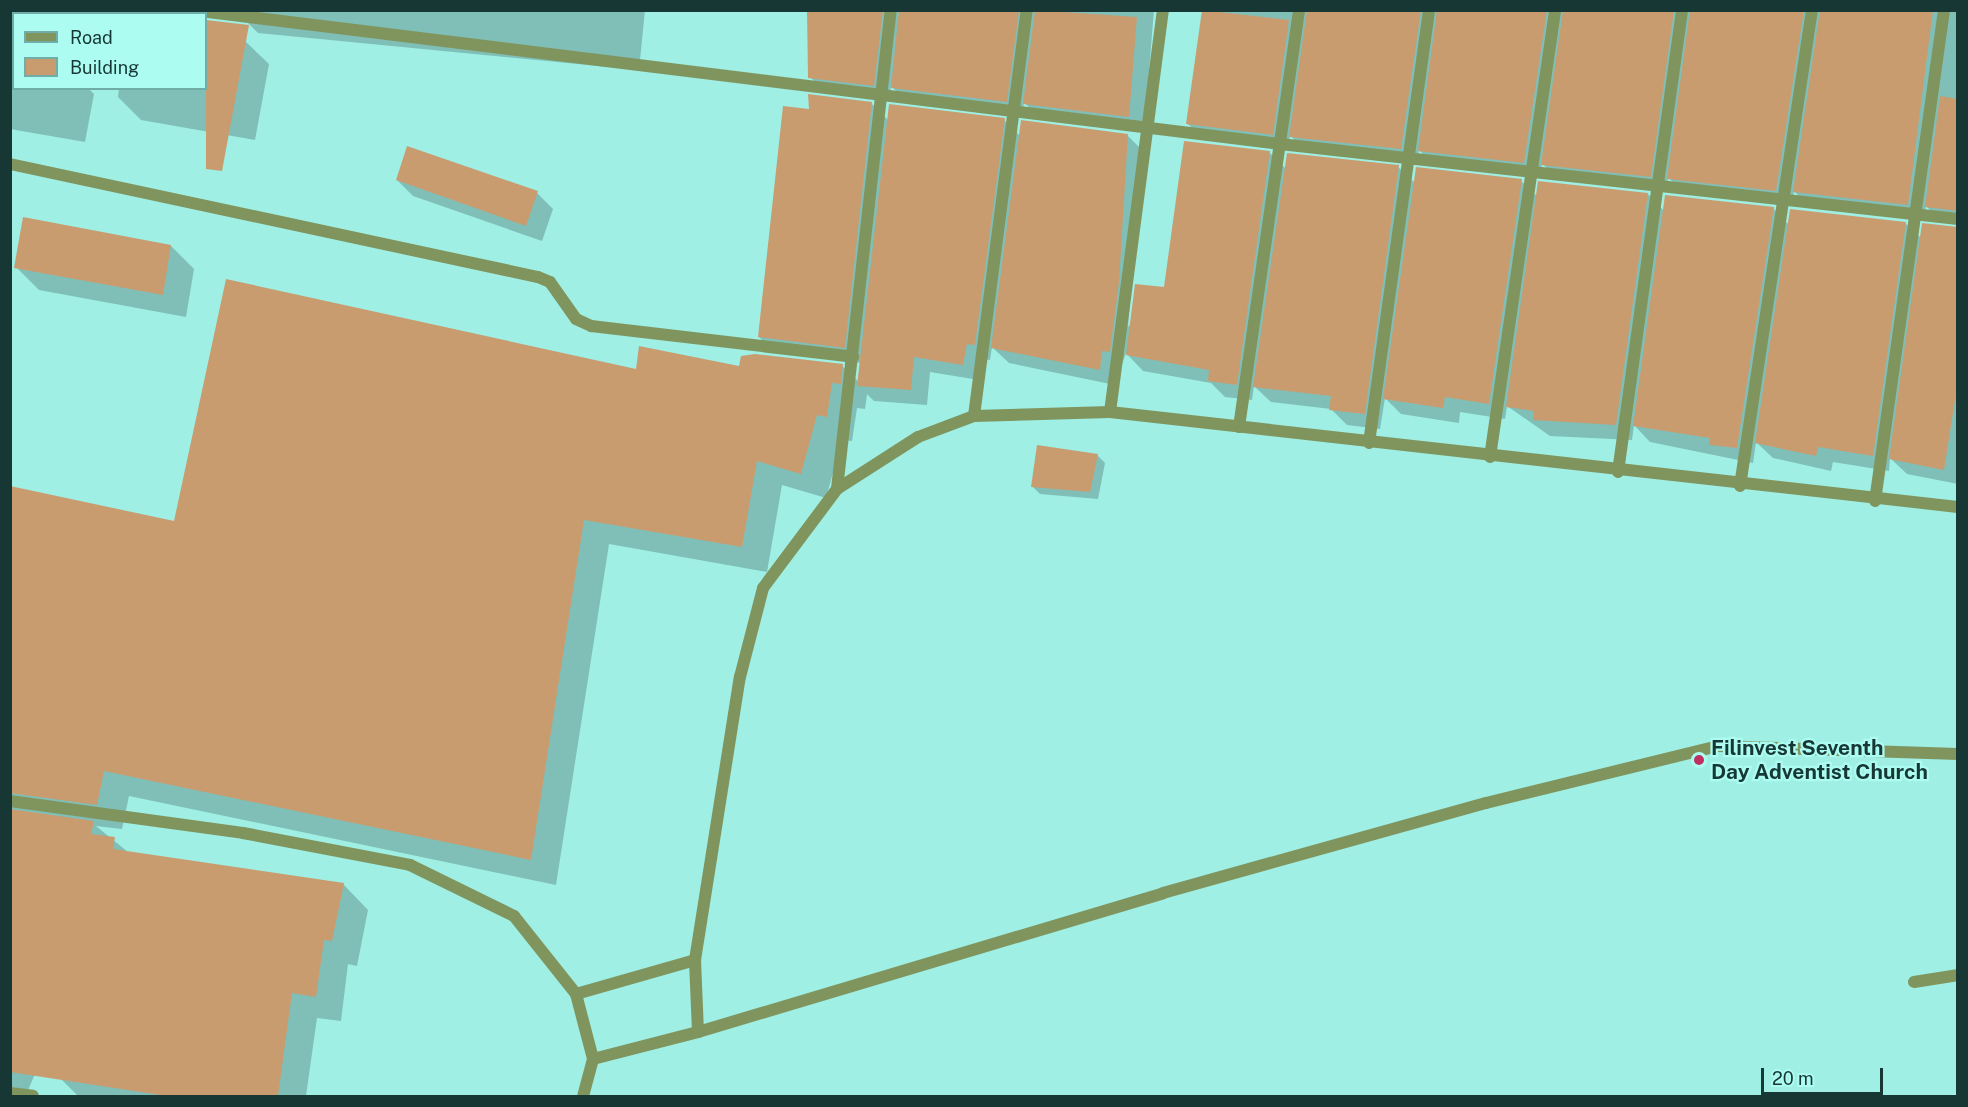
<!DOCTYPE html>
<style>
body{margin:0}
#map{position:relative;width:1968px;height:1107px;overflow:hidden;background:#9fefe5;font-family:"Public Sans",sans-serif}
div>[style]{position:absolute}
.shadow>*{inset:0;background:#0003}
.building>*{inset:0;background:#c99c70}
.minor>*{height:12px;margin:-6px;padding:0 6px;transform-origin:6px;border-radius:6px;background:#80955d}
.tertiary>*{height:12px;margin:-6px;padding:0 6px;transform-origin:6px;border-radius:6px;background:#80955d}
.dots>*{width:16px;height:16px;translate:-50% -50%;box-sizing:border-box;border:3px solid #acfcf2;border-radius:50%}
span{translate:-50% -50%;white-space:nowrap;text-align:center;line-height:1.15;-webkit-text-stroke:4.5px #acfcf2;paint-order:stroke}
.poi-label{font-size:21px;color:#163734;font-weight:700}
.left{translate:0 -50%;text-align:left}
.frame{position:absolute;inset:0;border:12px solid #163734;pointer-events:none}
.legend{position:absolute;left:12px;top:12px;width:195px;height:78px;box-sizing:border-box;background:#acfcf2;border:2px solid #70ada6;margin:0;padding:8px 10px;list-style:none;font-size:18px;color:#163734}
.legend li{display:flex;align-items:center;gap:12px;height:30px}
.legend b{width:30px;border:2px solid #70ada6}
.scale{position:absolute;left:1761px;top:1068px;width:122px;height:27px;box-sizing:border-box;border:3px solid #163734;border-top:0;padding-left:8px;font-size:18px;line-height:21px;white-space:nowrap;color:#163734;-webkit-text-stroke:4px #acfcf2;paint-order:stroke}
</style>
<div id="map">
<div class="shadow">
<div style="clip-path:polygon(235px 10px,645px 10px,639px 70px,258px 33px)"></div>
<div style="clip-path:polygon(828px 10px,1154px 10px,1144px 132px,1040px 119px,1024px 102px,1022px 117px,908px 103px,891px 86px,889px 100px,825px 92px,810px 77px)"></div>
<div style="clip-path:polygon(1204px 10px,1958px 10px,1958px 224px,1942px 222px,1926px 206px,1923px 220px,1810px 208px,1794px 191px,1792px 205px,1684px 194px,1668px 177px,1666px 192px,1558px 180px,1542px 163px,1540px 178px,1435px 166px,1419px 150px,1417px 164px,1306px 152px,1290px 135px,1288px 150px,1204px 139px,1188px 124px)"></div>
<div style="clip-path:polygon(206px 34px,245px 41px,269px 64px,255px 140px,141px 120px,118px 97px,119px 88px,206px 88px)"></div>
<div style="clip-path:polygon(10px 60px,14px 88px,88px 88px,94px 94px,85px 142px,10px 129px)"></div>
<div style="clip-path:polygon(872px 104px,888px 120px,1004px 120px,1020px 136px,1127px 135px,1143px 151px,1128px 327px,1165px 289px,1270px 153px,1286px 169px,1398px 167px,1415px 183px,1521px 181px,1538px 197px,1648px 194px,1664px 211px,1773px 208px,1789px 225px,1905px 223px,1922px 239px,1958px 229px,1958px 484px,1907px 474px,1890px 458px,1889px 471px,1833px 462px,1831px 471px,1773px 458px,1756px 442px,1753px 463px,1650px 442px,1634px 425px,1632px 440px,1550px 436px,1507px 406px,1505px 419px,1460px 412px,1459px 423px,1401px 414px,1385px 398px,1380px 429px,1347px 425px,1331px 409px,1271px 402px,1254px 386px,1252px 400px,1225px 397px,1211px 383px,1143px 371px,1126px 353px,1115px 385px,1009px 363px,992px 347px,990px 360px,982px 359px,979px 380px,930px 372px,927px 405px,874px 401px,867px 394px,865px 409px,857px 408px,852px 441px,842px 440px,826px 498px,782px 485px,767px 572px,609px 544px,556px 885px,129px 796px,122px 829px,96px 826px,128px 852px,343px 884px,368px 910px,357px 966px,348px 964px,341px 1021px,317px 1018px,306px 1096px,78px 1096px,59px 1077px,94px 935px,26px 1095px,10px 1093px,10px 487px,175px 523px,637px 371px,842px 366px,859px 382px,861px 363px,775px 353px,759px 337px,810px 111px)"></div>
<div style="clip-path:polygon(397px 180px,537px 193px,553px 209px,542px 241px,413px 196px)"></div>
<div style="clip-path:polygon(171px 246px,194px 269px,186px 317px,39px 290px,16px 267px)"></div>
<div style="clip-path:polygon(1097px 455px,1105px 463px,1098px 499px,1040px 494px,1032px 486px)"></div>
</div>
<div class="building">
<div style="clip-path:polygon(807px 10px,883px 10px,874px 86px,808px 78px)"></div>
<div style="clip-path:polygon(899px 10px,1019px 10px,1007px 102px,891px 88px)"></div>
<div style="clip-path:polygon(1035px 10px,1137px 17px,1129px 117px,1023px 104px)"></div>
<div style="clip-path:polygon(1202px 10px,1289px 20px,1273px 135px,1186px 124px)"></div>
<div style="clip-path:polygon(1307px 10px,1421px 10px,1401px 149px,1289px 137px)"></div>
<div style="clip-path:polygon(1437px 10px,1547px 10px,1524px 163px,1418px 151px)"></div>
<div style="clip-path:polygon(1563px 10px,1674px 10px,1651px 177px,1541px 165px)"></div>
<div style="clip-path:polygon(1690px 10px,1804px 10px,1776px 191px,1667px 179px)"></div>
<div style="clip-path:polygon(1820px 10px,1933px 10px,1908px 205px,1793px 192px)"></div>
<div style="clip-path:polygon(206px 20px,249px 25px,222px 171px,206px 169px)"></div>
<div style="clip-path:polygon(808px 94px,872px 102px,845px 348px,758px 337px,783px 106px,809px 109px)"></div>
<div style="clip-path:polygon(1940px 96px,1958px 99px,1958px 211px,1925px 207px)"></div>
<div style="clip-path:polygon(889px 104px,1005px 118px,975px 345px,967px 344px,963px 365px,914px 357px,911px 390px,857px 386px)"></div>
<div style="clip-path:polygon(1021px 120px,1128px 134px,1119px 282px,1110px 352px,1102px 351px,1100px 370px,991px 348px)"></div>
<div style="clip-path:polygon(1184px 141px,1270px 151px,1237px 385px,1208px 381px,1209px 370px,1126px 355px,1135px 284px,1164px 287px)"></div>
<div style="clip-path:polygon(407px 146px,538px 191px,526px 226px,396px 180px)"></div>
<div style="clip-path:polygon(1287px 153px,1399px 165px,1365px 414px,1329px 410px,1331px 396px,1253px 387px)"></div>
<div style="clip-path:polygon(1416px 167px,1522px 179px,1489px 404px,1445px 397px,1443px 408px,1383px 399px)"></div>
<div style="clip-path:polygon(1538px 181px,1648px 193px,1616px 425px,1533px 420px,1534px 411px,1506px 407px)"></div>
<div style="clip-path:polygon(1665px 195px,1774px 207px,1737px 448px,1709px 445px,1710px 438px,1633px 426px)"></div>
<div style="clip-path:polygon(1790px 209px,1906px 222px,1873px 456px,1818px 447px,1816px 456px,1755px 443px)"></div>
<div style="clip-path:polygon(23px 217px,171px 245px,163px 295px,14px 268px)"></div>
<div style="clip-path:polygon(1922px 223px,1958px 227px,1958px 381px,1944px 470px,1889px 459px)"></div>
<div style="clip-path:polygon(226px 279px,636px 369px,639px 346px,739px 366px,741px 356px,755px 354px,843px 364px,841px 384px,832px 383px,827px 417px,817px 415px,801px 474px,757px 461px,742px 547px,584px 520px,531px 860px,104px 771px,97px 805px,10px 793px,10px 486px,174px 521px)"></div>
<div style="clip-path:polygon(1037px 445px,1098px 454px,1090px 492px,1031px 487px)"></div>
<div style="clip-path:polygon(10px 809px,94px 821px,91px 834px,115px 837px,113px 849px,344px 883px,332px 941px,324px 940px,316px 997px,292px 993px,278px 1096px,167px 1096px,10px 1072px)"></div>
</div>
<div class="minor">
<div style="left:192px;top:10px;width:1096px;rotate:7.02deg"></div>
<div style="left:1280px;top:144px;width:682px;rotate:6.31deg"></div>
<div style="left:10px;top:164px;width:540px;rotate:12.08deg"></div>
<div style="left:538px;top:277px;width:13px;rotate:23deg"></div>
<div style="left:550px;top:282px;width:45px;rotate:54.9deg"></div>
<div style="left:576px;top:319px;width:17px;rotate:25deg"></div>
<div style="left:591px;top:326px;width:264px;rotate:6.7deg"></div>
<div style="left:1110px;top:412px;width:405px;rotate:-82.5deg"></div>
<div style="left:974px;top:416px;width:409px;rotate:-82.6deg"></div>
<div style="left:1239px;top:427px;width:421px;rotate:-81.8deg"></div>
<div style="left:1369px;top:443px;width:437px;rotate:-82.1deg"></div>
<div style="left:1490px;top:457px;width:452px;rotate:-81.7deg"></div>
<div style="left:1618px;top:472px;width:466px;rotate:-82.1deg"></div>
<div style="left:1740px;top:486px;width:481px;rotate:-81.4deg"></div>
<div style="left:837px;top:489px;width:482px;rotate:-83.6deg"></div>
<div style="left:1875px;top:501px;width:496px;rotate:-82deg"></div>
<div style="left:1914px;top:982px;width:45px;rotate:-9deg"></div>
<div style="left:698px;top:1032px;width:485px;rotate:-16.6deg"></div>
<div style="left:1163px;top:893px;width:335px;rotate:-15.6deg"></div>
<div style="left:1486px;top:803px;width:239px;rotate:-13.8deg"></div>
<div style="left:1718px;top:746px;width:240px;rotate:1.9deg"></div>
<div style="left:10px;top:1093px;width:23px;rotate:7deg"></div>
</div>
<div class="tertiary">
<div style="left:10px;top:801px;width:235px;rotate:7.8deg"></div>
<div style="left:243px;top:833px;width:170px;rotate:10.8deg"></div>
<div style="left:410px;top:865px;width:116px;rotate:26.1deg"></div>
<div style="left:514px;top:916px;width:100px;rotate:51.5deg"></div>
<div style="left:576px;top:994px;width:67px;rotate:75.3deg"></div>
<div style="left:593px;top:1059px;width:38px;rotate:105deg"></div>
<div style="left:576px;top:994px;width:124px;rotate:-15.9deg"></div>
<div style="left:593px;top:1059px;width:108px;rotate:-14.4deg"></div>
<div style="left:698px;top:1032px;width:72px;rotate:-92.4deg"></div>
<div style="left:695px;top:960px;width:287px;rotate:-81deg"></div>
<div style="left:740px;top:677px;width:92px;rotate:-75.5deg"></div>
<div style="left:763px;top:588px;width:124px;rotate:-53.2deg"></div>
<div style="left:837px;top:489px;width:96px;rotate:-32.7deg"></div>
<div style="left:918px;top:437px;width:60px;rotate:-20.6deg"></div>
<div style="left:974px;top:416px;width:136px;rotate:-1.7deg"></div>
<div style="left:1110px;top:412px;width:853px;rotate:6.39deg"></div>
</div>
<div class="dots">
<div style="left:1699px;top:760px;background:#be305f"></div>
</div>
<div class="poi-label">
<span class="left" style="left:1711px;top:760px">Filinvest Seventh<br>Day Adventist Church</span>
</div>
<div class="frame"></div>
<ul class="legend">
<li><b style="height:8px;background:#80955d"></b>Road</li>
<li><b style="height:16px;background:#c99c70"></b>Building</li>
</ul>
<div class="scale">20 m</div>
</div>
